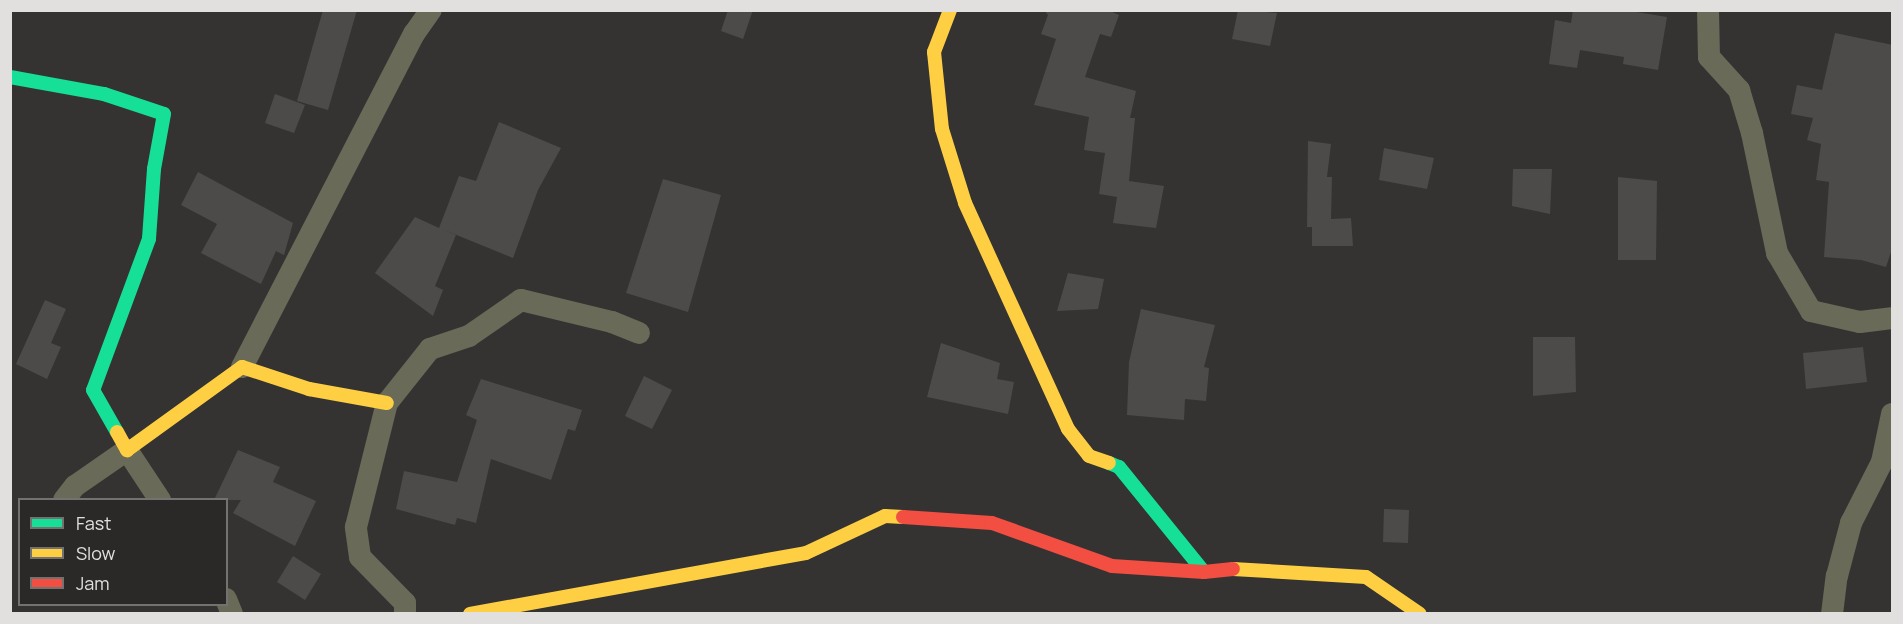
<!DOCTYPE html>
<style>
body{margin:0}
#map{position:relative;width:1903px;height:624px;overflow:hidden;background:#343332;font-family:Manrope,sans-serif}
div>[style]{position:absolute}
.building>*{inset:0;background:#4c4b4a}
.street>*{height:22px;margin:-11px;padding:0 11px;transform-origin:11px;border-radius:11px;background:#696a57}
.fast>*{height:14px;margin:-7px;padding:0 7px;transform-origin:7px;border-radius:7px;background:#16e098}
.slow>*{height:14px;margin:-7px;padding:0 7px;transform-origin:7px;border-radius:7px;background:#ffcf43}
.jam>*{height:14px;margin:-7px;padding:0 7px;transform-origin:7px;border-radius:7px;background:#f24e42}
span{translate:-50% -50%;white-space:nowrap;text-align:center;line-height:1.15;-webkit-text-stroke:5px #2b2927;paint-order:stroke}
.frame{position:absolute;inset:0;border:12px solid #e1e0df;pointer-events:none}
.legend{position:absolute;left:18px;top:498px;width:210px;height:108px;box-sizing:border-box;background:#2b2927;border:2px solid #747271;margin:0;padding:8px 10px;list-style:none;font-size:18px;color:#e1e0df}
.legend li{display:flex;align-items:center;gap:12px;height:30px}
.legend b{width:30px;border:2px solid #747271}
</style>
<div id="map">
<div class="building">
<div style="clip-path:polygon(323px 10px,357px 10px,328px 110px,297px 101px)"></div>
<div style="clip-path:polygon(728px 10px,753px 10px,743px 39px,721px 31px)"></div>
<div style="clip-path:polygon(1044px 10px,1108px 10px,1119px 15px,1111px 37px,1100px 34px,1085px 77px,1136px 91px,1130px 118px,1135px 118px,1129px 181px,1164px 186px,1156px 228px,1113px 223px,1117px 197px,1099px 194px,1105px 153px,1084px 150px,1089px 117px,1034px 105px,1056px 39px,1041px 34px,1048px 15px)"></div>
<div style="clip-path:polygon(1238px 10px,1277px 13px,1270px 46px,1232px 39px)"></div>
<div style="clip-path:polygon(1573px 10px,1624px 10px,1667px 17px,1658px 70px,1623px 64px,1624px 57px,1580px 50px,1577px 68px,1549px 64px,1555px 20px,1571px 23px)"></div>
<div style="clip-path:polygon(1835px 33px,1893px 45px,1893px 246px,1886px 267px,1861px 260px,1824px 257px,1829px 182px,1816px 180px,1821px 144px,1807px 140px,1813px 118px,1791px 114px,1797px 85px,1822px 90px)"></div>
<div style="clip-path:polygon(275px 94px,305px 105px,294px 133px,265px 123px)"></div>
<div style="clip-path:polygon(499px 122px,561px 148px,538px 190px,513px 258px,442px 229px,456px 235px,435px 286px,443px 290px,433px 316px,375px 273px,415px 217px,439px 228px,459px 176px,476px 181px)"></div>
<div style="clip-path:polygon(1308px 141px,1331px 144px,1327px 177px,1332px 177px,1331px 219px,1351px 218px,1353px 246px,1312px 246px,1312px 227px,1307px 227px)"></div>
<div style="clip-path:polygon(1384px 148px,1434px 158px,1427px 189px,1379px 180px)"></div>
<div style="clip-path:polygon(1513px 169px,1552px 169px,1550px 214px,1512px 206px)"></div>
<div style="clip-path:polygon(198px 172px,293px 223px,284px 255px,276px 251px,261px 284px,201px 253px,217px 224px,181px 205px)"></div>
<div style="clip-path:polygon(1618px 177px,1657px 181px,1656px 260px,1618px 260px)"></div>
<div style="clip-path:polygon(663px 179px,721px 195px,688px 312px,626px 293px)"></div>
<div style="clip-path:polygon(1068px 273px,1104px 279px,1098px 309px,1057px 311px)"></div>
<div style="clip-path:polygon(45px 300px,66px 309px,51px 343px,61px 347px,47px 379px,16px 364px)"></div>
<div style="clip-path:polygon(1141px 309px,1215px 325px,1204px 367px,1209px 368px,1206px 401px,1185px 399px,1184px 420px,1127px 415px,1129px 362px)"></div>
<div style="clip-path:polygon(1533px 337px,1575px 337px,1576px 392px,1533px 396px)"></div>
<div style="clip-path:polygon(941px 343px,1000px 363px,997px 379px,1014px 382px,1008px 414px,927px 397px)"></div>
<div style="clip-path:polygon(1863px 347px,1867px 382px,1806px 389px,1803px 353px)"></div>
<div style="clip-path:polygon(644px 376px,672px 390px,652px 429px,625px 416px)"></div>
<div style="clip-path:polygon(481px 379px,582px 410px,575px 431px,568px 429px,551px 480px,491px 459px,476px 523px,457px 518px,455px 525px,396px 509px,404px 471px,457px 482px,477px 420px,466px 415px)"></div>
<div style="clip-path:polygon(238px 450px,280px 467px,273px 482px,316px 501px,295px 546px,233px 513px,241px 500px,214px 500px)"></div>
<div style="clip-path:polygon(1384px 509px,1409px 510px,1408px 543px,1383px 542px)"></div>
<div style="clip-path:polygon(293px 556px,321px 574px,305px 600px,277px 582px)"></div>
</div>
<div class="street">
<div style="left:1708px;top:10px;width:47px;rotate:88.8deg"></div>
<div style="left:1709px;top:57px;width:45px;rotate:47.7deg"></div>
<div style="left:1739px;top:90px;width:45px;rotate:73.2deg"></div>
<div style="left:1752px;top:133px;width:123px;rotate:78.2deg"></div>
<div style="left:1777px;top:253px;width:67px;rotate:59.6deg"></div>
<div style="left:1811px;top:311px;width:50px;rotate:12.7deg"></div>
<div style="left:1860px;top:322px;width:32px;rotate:-7deg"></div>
<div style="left:242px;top:367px;width:375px;rotate:-62.7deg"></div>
<div style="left:414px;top:34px;width:29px;rotate:-55deg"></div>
<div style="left:64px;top:500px;width:18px;rotate:-52deg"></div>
<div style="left:75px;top:486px;width:63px;rotate:-34.7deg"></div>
<div style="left:127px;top:450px;width:60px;rotate:56.6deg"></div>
<div style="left:226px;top:599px;width:16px;rotate:68deg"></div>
<div style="left:405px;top:614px;width:11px;rotate:-90deg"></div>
<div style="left:405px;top:603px;width:64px;rotate:-134.4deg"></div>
<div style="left:360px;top:557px;width:30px;rotate:-98deg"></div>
<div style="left:356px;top:527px;width:128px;rotate:-76deg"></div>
<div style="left:387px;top:403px;width:69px;rotate:-51.5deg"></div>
<div style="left:430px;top:349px;width:41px;rotate:-18.4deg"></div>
<div style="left:469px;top:336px;width:63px;rotate:-34.7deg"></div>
<div style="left:521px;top:300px;width:94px;rotate:13.6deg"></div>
<div style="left:612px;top:322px;width:29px;rotate:22deg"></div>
<div style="left:1832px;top:614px;width:38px;rotate:-83deg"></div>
<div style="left:1837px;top:576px;width:55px;rotate:-75.2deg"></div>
<div style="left:1851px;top:523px;width:68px;rotate:-63.1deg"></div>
<div style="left:1882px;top:462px;width:49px;rotate:-78.2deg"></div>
</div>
<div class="fast">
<div style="left:10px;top:77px;width:96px;rotate:10.3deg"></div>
<div style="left:104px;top:94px;width:63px;rotate:18.4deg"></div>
<div style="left:164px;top:114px;width:56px;rotate:100.3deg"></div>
<div style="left:154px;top:169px;width:70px;rotate:94.1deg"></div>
<div style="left:149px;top:239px;width:161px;rotate:110.3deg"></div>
<div style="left:93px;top:390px;width:48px;rotate:60.3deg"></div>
<div style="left:1109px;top:463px;width:11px;rotate:22deg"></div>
<div style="left:1119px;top:467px;width:135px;rotate:51deg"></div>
</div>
<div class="slow">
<div style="left:950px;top:10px;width:45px;rotate:110.9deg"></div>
<div style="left:934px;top:52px;width:77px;rotate:84.1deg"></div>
<div style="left:942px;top:129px;width:77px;rotate:72.7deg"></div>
<div style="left:965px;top:203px;width:248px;rotate:65.5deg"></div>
<div style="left:1068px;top:429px;width:34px;rotate:52deg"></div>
<div style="left:1089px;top:456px;width:21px;rotate:19deg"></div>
<div style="left:117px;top:432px;width:21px;rotate:61deg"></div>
<div style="left:127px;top:450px;width:142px;rotate:-35.8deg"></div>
<div style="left:242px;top:367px;width:71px;rotate:18.2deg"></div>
<div style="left:309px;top:389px;width:79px;rotate:10.2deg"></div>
<div style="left:1233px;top:569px;width:133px;rotate:3.4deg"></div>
<div style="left:1366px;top:577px;width:65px;rotate:34.4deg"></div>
<div style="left:470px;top:614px;width:341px;rotate:-10.3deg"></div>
<div style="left:806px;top:553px;width:87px;rotate:-25.1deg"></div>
<div style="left:885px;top:516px;width:18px;rotate:3deg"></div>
</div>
<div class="jam">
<div style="left:903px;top:517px;width:89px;rotate:3.9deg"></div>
<div style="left:992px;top:523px;width:127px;rotate:19.7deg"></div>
<div style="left:1112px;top:566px;width:92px;rotate:3.7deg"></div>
<div style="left:1204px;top:572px;width:29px;rotate:-6deg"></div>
</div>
<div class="frame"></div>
<ul class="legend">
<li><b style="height:8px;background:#16e098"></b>Fast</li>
<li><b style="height:8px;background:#ffcf43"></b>Slow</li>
<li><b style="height:8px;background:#f24e42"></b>Jam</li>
</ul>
</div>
